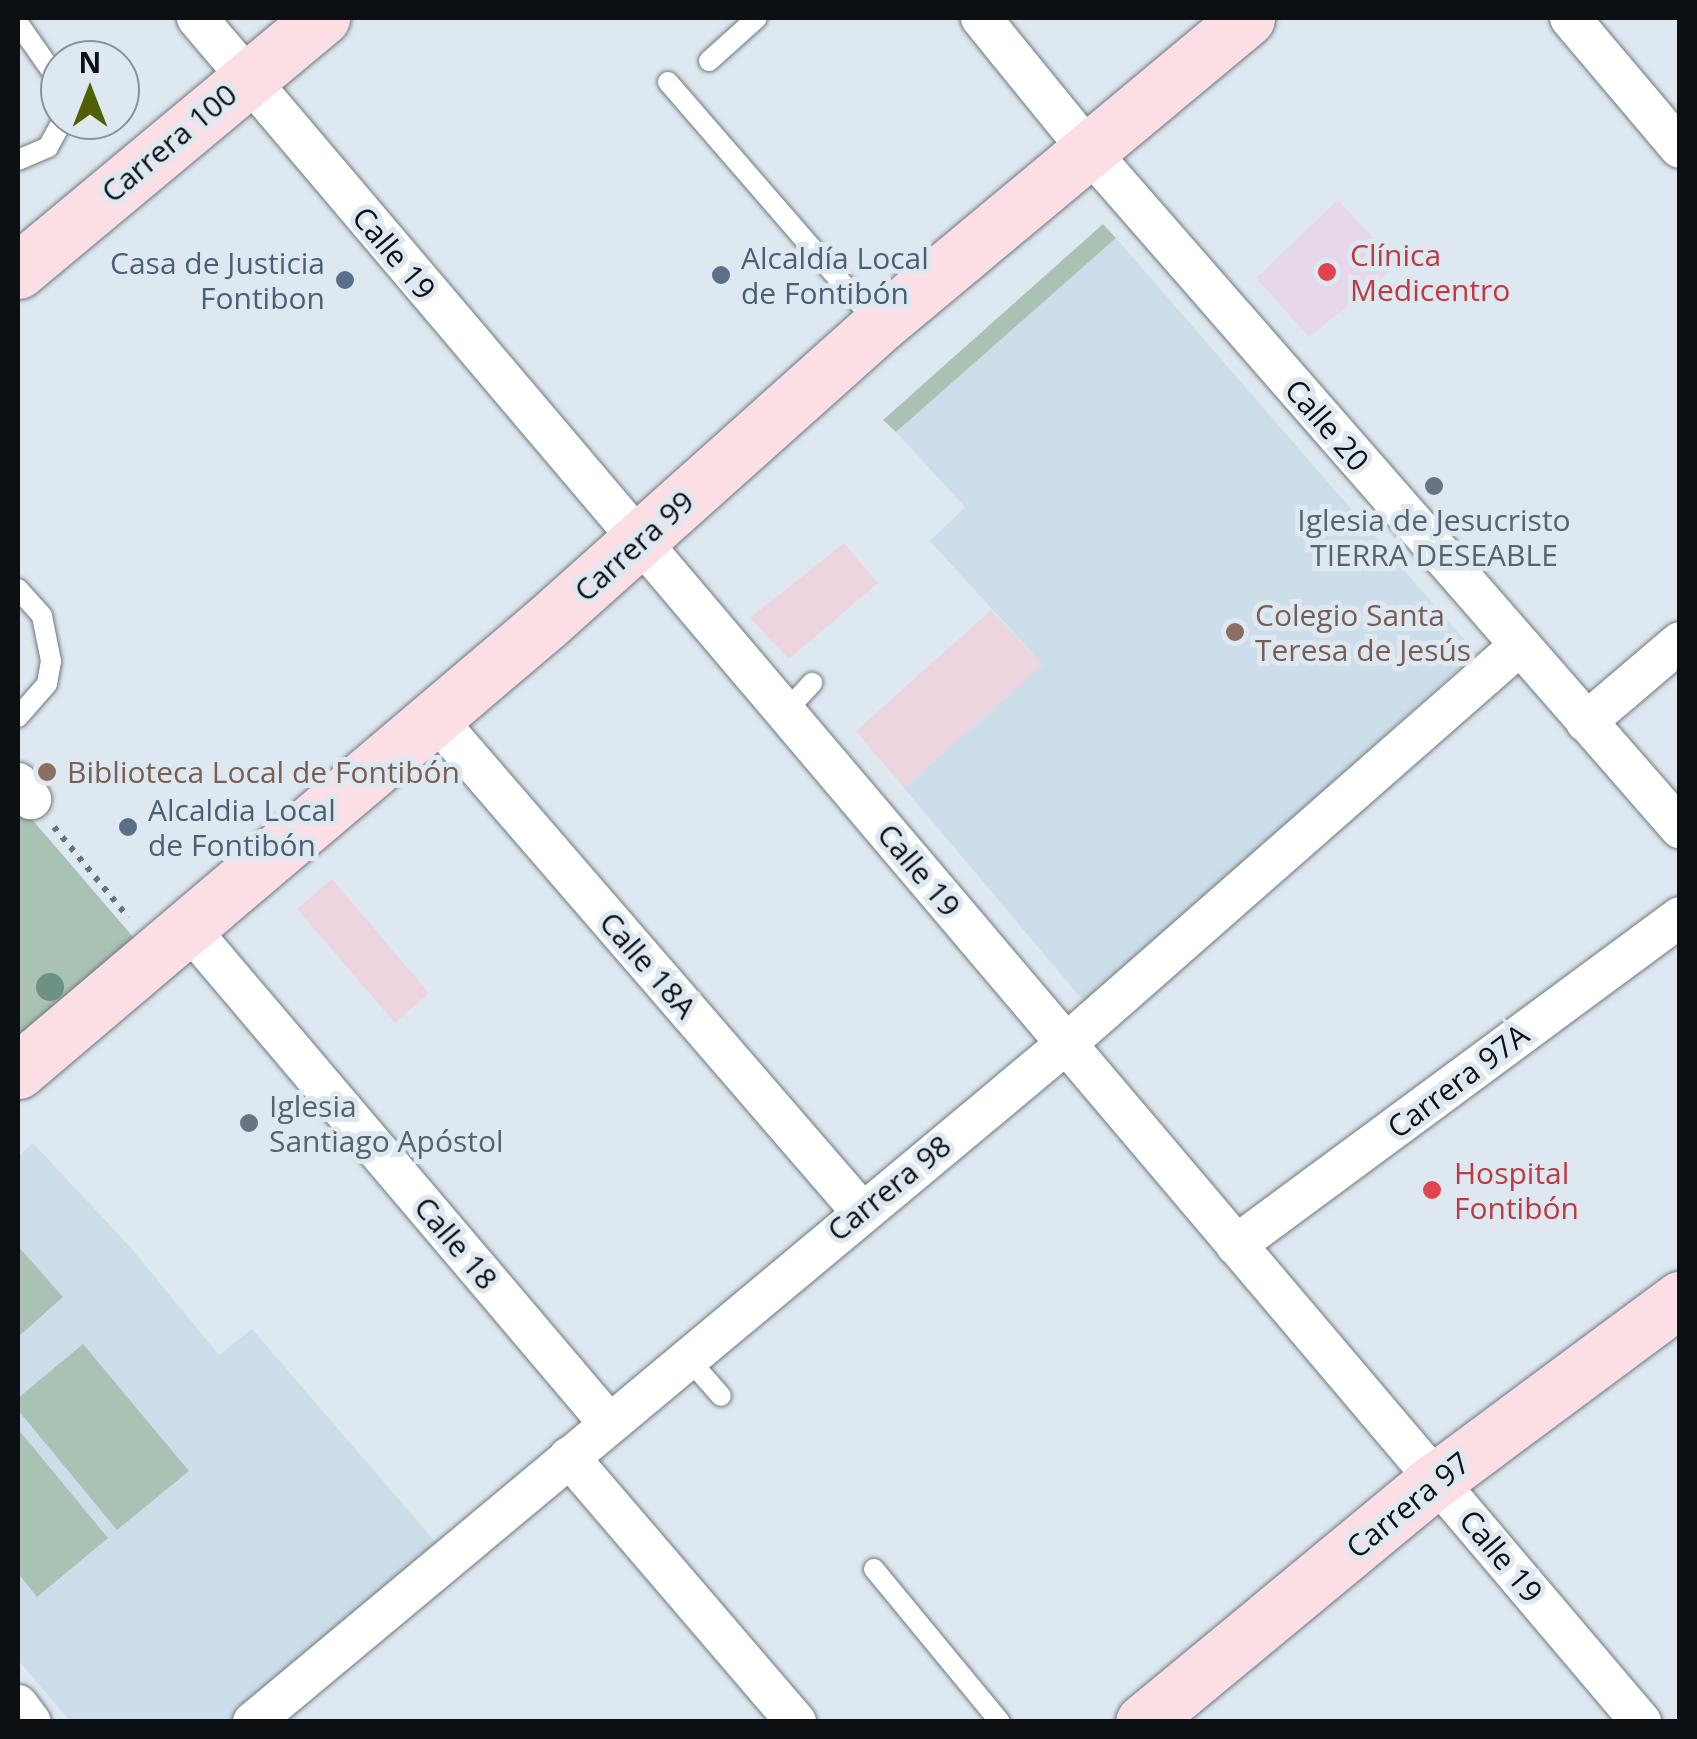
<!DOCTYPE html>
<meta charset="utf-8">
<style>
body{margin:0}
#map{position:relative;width:1697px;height:1739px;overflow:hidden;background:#dee8f0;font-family:"Open Sans",sans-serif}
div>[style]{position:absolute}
.commercial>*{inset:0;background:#edd5e0}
.built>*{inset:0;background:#cddeeb}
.medical>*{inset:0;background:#e6d7ea}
.green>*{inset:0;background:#aac2b4}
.path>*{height:6px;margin-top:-3px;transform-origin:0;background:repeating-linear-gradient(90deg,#6c7277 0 5px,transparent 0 13px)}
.roads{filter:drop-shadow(0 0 2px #6f787f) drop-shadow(0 0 2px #6f787f)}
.lane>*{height:20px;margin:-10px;padding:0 10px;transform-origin:10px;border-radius:10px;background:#fff}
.street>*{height:40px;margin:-20px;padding:0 20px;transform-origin:20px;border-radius:20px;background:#fff}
.secondary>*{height:55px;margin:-27.5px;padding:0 27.5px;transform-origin:27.5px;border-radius:27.5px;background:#fcdfe4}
.trees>*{width:28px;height:28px;margin:-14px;border-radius:50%;background:#6e9186}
.dots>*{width:28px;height:28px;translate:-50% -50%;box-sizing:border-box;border:5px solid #dee8f0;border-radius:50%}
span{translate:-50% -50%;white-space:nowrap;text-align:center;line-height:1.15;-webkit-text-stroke:10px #dee8f0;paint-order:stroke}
.street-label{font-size:30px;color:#0d1013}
.health-label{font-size:30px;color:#be3a42}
.left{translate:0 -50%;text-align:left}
.service-label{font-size:30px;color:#4e5e75}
.right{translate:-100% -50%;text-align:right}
.worship-label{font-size:30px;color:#5b616d}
.education-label{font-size:30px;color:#785e54}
.frame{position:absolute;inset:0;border:20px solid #0d1013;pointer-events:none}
.north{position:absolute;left:40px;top:40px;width:100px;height:100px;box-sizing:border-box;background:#dee8f0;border:2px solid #8a9298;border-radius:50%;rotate:0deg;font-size:28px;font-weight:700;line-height:40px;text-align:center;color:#0d1013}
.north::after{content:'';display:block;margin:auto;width:35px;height:45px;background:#4f5f02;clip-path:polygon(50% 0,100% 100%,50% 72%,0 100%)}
</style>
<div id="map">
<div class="commercial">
<div style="clip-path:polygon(844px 543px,878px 583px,789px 659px,750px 618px)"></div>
<div style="clip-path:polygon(991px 610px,1043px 665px,904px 788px,856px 731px)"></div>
<div style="clip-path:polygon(332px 879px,429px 993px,395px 1023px,297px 909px)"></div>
</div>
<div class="built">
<div style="clip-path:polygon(1116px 238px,1476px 653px,1086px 1004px,904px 788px,1043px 665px,930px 541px,965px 507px,896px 432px)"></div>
<div style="clip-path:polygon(33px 1143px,132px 1249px,219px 1355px,252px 1329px,439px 1546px,235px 1721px,70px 1721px,18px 1660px,18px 1156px)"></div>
</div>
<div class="medical">
<div style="clip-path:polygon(1338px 200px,1398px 265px,1309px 337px,1256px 278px)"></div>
</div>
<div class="green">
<div style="clip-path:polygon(1103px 224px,1116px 238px,896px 432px,883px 420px)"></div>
<div style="clip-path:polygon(18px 803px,140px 945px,18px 1040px)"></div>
<div style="clip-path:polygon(18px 1246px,63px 1297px,18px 1337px)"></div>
<div style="clip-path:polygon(83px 1344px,189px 1471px,117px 1530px,18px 1410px,18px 1398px)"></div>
<div style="clip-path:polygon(18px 1429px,108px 1538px,37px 1597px,18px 1573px)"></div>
</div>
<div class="path">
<div style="left:54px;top:827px;width:117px;rotate:50.6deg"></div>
</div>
<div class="roads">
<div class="lane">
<div style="left:18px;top:23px;width:73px;rotate:55deg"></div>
<div style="left:709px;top:61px;width:64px;rotate:-41.9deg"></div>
<div style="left:668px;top:82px;width:319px;rotate:49.1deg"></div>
<div style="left:18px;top:160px;width:33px;rotate:-23deg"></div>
<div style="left:48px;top:147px;width:31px;rotate:-61deg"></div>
<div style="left:18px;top:589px;width:36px;rotate:48deg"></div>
<div style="left:42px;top:616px;width:46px;rotate:78.7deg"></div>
<div style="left:51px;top:661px;width:23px;rotate:100deg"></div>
<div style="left:47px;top:684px;width:44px;rotate:131.3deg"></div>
<div style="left:785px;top:712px;width:40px;rotate:-47deg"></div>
<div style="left:686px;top:1356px;width:53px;rotate:48.8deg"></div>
<div style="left:874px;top:1569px;width:198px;rotate:50.5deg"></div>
</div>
<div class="street">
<div style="left:197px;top:18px;width:2234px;rotate:49.72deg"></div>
<div style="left:981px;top:18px;width:171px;rotate:50.9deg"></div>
<div style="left:1089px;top:151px;width:899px;rotate:48.88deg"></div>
<div style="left:1570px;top:18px;width:170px;rotate:49.8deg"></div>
<div style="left:436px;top:719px;width:650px;rotate:49.18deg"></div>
<div style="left:1586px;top:722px;width:123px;rotate:-40.4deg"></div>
<div style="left:18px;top:783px;width:21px;rotate:51deg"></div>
<div style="left:188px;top:927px;width:648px;rotate:49.7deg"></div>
<div style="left:1236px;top:1245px;width:552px;rotate:-36.45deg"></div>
<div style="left:569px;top:1457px;width:349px;rotate:49.4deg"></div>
<div style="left:18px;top:1705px;width:21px;rotate:53deg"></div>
<div style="left:253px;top:1722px;width:1059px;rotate:-39.83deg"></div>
<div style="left:1066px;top:1044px;width:603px;rotate:-41.3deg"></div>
</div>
<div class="secondary">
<div style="left:18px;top:271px;width:396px;rotate:-39.8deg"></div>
<div style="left:18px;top:1071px;width:692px;rotate:-40.31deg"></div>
<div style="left:546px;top:623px;width:447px;rotate:-41.8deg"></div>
<div style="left:879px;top:325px;width:479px;rotate:-39.8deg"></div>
<div style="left:1143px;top:1722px;width:380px;rotate:-39.6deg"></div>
<div style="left:1436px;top:1480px;width:304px;rotate:-36.6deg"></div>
</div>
</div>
<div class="trees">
<div style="left:50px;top:987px"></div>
</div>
<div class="dots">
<div style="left:1327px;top:272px;background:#e0444e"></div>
<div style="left:721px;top:275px;background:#5c6f8a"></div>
<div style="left:345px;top:280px;background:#5c6f8a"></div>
<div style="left:1434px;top:486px;background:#6b7280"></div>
<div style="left:1235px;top:632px;background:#8d6e63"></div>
<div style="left:47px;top:772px;background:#8d6e63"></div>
<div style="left:128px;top:827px;background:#5c6f8a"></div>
<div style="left:249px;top:1123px;background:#6b7280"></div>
<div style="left:1432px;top:1190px;background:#e0444e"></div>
</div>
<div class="street-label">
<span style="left:169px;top:143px;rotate:-40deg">Carrera 100</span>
<span style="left:394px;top:253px;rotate:50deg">Calle 19</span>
<span style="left:1327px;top:425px;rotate:49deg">Calle 20</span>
<span style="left:634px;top:546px;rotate:-42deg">Carrera 99</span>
<span style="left:919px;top:870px;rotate:50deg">Calle 19</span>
<span style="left:648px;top:965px;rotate:49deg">Calle 18A</span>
<span style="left:1458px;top:1081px;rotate:-37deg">Carrera 97A</span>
<span style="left:889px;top:1188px;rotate:-39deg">Carrera 98</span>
<span style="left:456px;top:1243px;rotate:50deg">Calle 18</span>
<span style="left:1408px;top:1505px;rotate:-39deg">Carrera 97</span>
<span style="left:1501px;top:1556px;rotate:50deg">Calle 19</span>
</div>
<div class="health-label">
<span class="left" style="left:1350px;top:272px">Clínica<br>Medicentro</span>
<span class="left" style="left:1454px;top:1190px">Hospital<br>Fontibón</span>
</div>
<div class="service-label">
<span class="left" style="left:741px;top:275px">Alcaldía Local<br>de Fontibón</span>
<span class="right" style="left:325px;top:280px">Casa de Justicia<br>Fontibon</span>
<span class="left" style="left:148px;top:827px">Alcaldia Local<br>de Fontibón</span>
</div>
<div class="worship-label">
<span style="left:1434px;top:537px">Iglesia de Jesucristo<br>TIERRA DESEABLE</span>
<span class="left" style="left:269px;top:1123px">Iglesia<br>Santiago Apóstol</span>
</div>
<div class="education-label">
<span class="left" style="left:1255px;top:632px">Colegio Santa<br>Teresa de Jesús</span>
<span class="left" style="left:67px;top:772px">Biblioteca Local de Fontibón</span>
</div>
<div class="frame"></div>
<div class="north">N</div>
</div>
